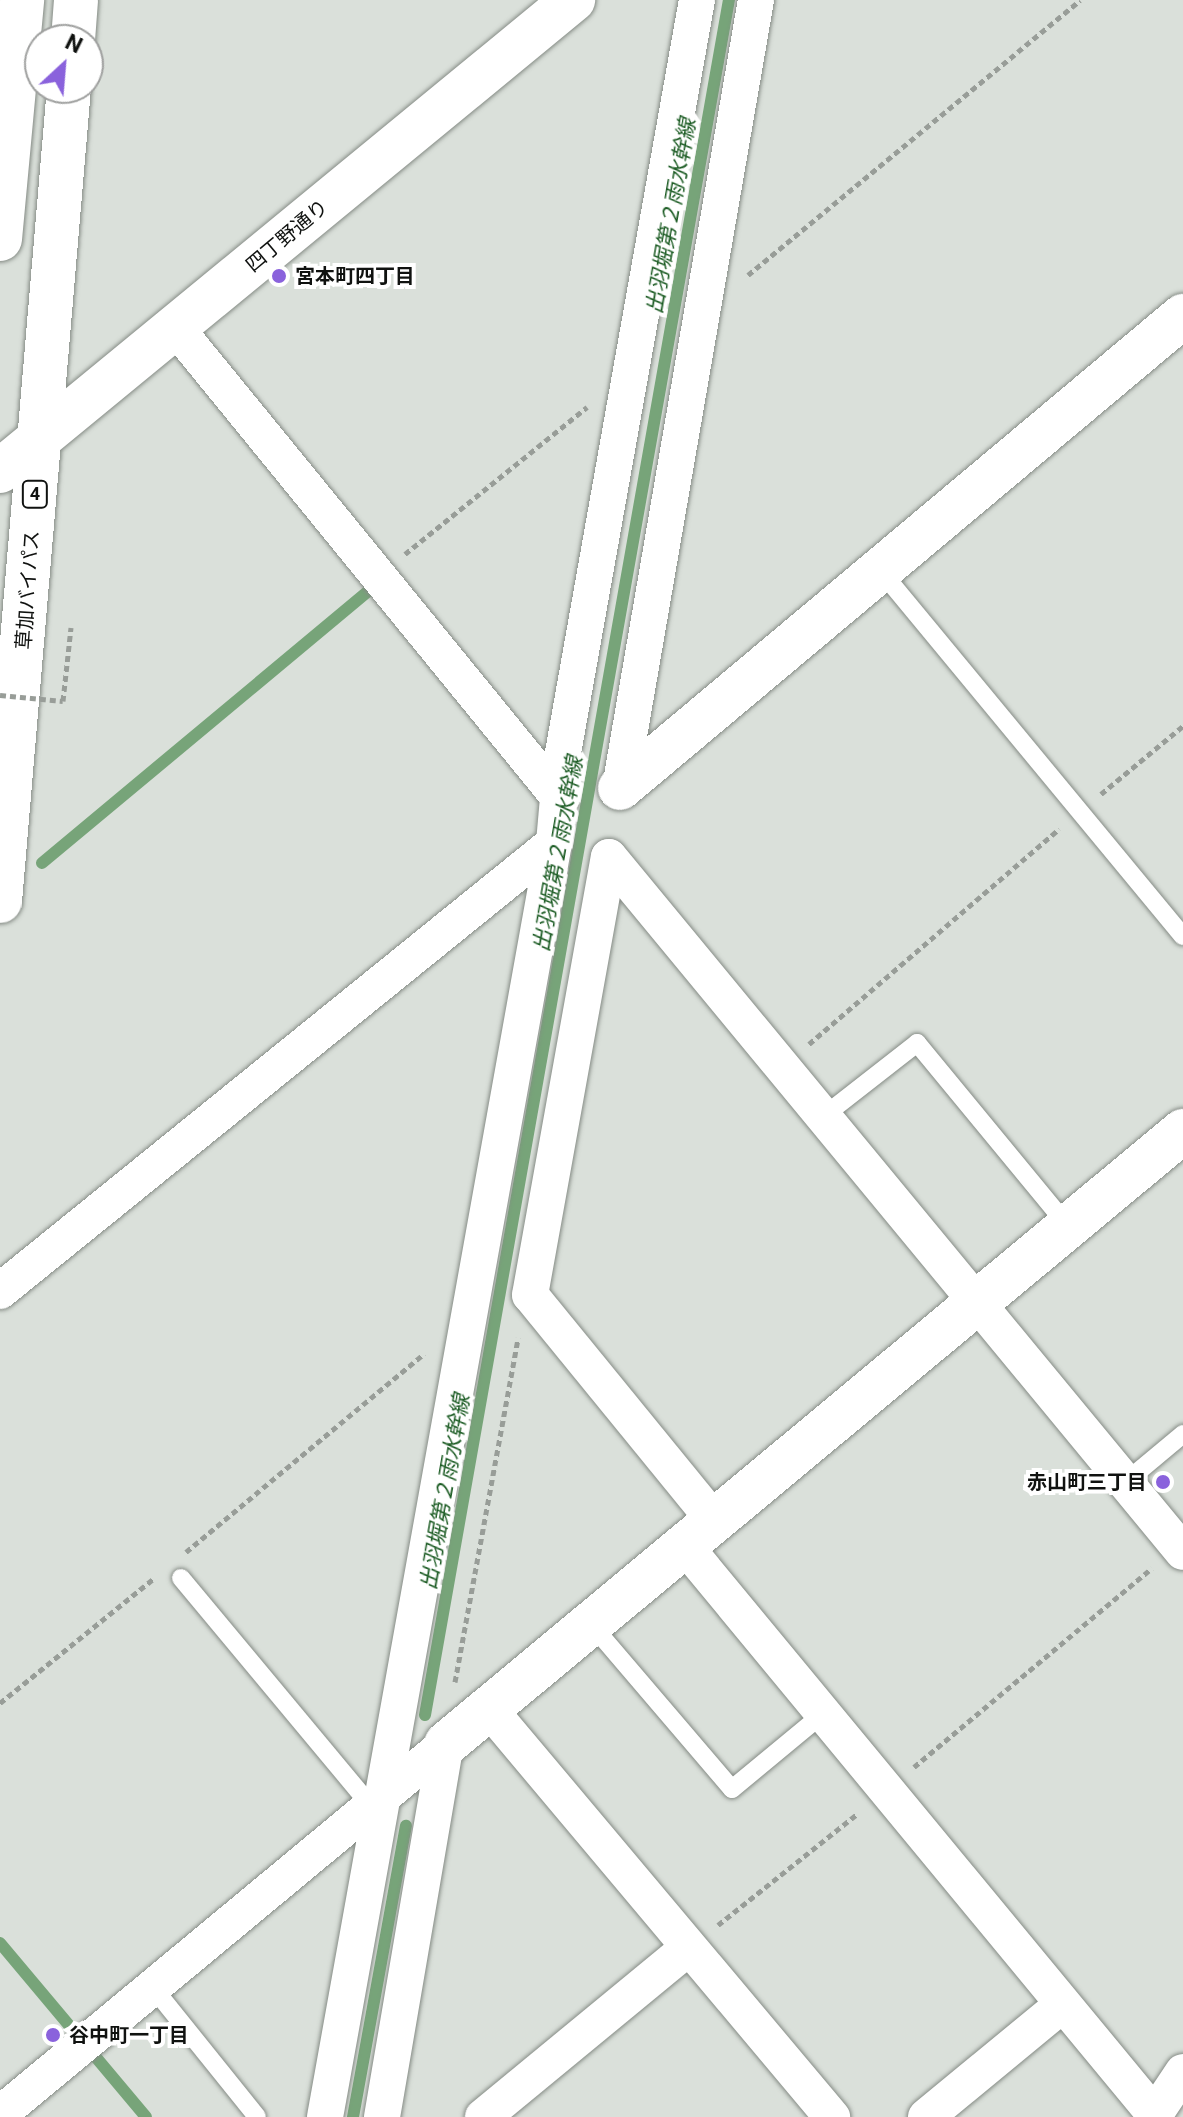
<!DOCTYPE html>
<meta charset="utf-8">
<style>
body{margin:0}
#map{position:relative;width:1183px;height:2117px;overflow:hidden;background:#dae0da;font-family:Roboto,"Noto Sans JP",sans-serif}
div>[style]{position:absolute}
.stream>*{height:12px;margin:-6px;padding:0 6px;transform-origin:6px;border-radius:6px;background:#77a479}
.path>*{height:5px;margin-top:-2.5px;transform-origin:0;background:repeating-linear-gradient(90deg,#989d98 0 6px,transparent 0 10px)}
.roads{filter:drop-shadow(0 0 2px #858b85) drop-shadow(0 0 2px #858b85)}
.service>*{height:18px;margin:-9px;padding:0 9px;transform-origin:9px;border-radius:9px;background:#fff}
.minor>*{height:36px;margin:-18px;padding:0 18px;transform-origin:18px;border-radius:18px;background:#fff}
.tertiary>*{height:44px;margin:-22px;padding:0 22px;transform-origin:22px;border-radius:22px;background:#fff}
.trunk>*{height:44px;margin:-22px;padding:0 22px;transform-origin:22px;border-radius:22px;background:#fff}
.path-bridge>*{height:5px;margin-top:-2.5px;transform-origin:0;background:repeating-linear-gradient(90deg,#989d98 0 6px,transparent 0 10px)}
.dots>*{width:22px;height:22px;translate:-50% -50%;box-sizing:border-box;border:4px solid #fff;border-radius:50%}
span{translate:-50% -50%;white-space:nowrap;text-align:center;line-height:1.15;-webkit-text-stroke:8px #fff;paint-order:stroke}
.shield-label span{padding:2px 6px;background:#fff;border:2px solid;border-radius:6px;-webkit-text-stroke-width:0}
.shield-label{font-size:18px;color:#101210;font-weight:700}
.street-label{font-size:20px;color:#101210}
.poi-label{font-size:20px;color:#101210;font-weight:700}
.left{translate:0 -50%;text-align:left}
.right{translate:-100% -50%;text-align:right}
.water-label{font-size:22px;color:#1c5c24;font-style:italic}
.north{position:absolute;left:24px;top:24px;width:80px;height:80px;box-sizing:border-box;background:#fff;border:2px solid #9fa09f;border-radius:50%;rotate:26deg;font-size:22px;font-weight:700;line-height:32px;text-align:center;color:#101210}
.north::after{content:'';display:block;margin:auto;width:28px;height:36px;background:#8a62dc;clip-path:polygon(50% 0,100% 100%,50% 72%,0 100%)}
</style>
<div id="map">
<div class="stream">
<div style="left:42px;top:863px;width:425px;rotate:-39.8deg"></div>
<div style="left:425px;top:1715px;width:1742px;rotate:-79.95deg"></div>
<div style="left:0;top:1943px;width:227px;rotate:50deg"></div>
<div style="left:353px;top:2117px;width:296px;rotate:-79.7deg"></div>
</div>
<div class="path">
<div style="left:748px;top:275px;width:431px;rotate:-39.6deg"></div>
<div style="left:405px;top:554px;width:234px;rotate:-38.9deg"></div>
<div style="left:63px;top:701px;width:74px;rotate:-83.8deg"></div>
<div style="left:1101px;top:794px;width:107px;rotate:-39.7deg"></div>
<div style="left:809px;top:1044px;width:330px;rotate:-40.7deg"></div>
<div style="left:186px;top:1552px;width:310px;rotate:-39.8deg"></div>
<div style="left:455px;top:1682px;width:350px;rotate:-79.6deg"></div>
<div style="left:0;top:1703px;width:197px;rotate:-39deg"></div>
<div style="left:914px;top:1767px;width:310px;rotate:-39.9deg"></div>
<div style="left:718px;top:1925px;width:178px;rotate:-38.6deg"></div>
</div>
<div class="roads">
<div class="service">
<div style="left:880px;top:570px;width:475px;rotate:50.4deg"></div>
<div style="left:825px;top:1115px;width:117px;rotate:-38deg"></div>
<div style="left:917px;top:1043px;width:237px;rotate:50.5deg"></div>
<div style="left:1128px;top:1480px;width:72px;rotate:-39.9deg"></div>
<div style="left:181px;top:1578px;width:295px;rotate:50.2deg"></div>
<div style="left:591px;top:1624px;width:217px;rotate:49.5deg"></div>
<div style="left:732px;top:1789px;width:119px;rotate:-39.6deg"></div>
<div style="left:151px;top:1985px;width:169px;rotate:51.2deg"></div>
</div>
<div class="minor">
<div style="left:176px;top:328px;width:609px;rotate:50.8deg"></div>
<div style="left:620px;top:788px;width:800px;rotate:-80.21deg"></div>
<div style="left:0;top:1291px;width:712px;rotate:-38.96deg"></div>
<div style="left:554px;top:843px;width:79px;rotate:-84.9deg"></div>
<div style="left:561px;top:764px;width:776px;rotate:-79.91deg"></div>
<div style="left:713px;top:1519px;width:289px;rotate:-129.2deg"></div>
<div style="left:530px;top:1295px;width:445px;rotate:-79.8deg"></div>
<div style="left:609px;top:857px;width:901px;rotate:50.45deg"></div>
<div style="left:684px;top:1545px;width:739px;rotate:50.43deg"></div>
<div style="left:490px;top:1710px;width:532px;rotate:49.96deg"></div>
<div style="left:0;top:2114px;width:579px;rotate:-39.68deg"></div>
<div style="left:325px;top:2117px;width:1294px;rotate:-79.81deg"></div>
<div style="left:382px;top:2117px;width:378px;rotate:-80.3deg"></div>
<div style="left:483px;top:2117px;width:266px;rotate:-39.5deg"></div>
<div style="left:926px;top:2117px;width:176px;rotate:-39.5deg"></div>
<div style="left:1153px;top:2117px;width:54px;rotate:-56.3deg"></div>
</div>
<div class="tertiary">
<div style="left:0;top:471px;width:742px;rotate:-39.42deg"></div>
<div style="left:620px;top:788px;width:735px;rotate:-39.98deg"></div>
<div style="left:446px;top:1744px;width:959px;rotate:-39.75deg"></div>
</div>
<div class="trunk">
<div style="left:73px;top:40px;width:40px;rotate:-85.7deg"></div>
<div style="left:0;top:239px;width:240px;rotate:-84.7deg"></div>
<div style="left:0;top:901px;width:816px;rotate:-85.15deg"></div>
</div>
</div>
<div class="path-bridge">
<div style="left:0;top:695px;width:63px;rotate:5.4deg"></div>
</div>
<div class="dots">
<div style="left:279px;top:276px;background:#8a62dc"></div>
<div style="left:1163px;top:1482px;background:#8a62dc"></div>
<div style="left:53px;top:2035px;background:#8a62dc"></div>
</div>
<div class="shield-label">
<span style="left:35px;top:494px">4</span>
</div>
<div class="street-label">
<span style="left:287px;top:236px;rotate:-40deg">四丁野通り</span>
<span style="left:28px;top:590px;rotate:-86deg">草加バイパス</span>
</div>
<div class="poi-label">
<span class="left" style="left:295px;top:276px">宮本町四丁目</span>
<span class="right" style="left:1147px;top:1482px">赤山町三丁目</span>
<span class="left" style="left:69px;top:2035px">谷中町一丁目</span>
</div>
<div class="water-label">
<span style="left:671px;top:216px;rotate:-80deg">出羽堀第２雨水幹線</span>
<span style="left:558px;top:854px;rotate:-80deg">出羽堀第２雨水幹線</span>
<span style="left:445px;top:1492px;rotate:-80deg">出羽堀第２雨水幹線</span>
</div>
<div class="north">N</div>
</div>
